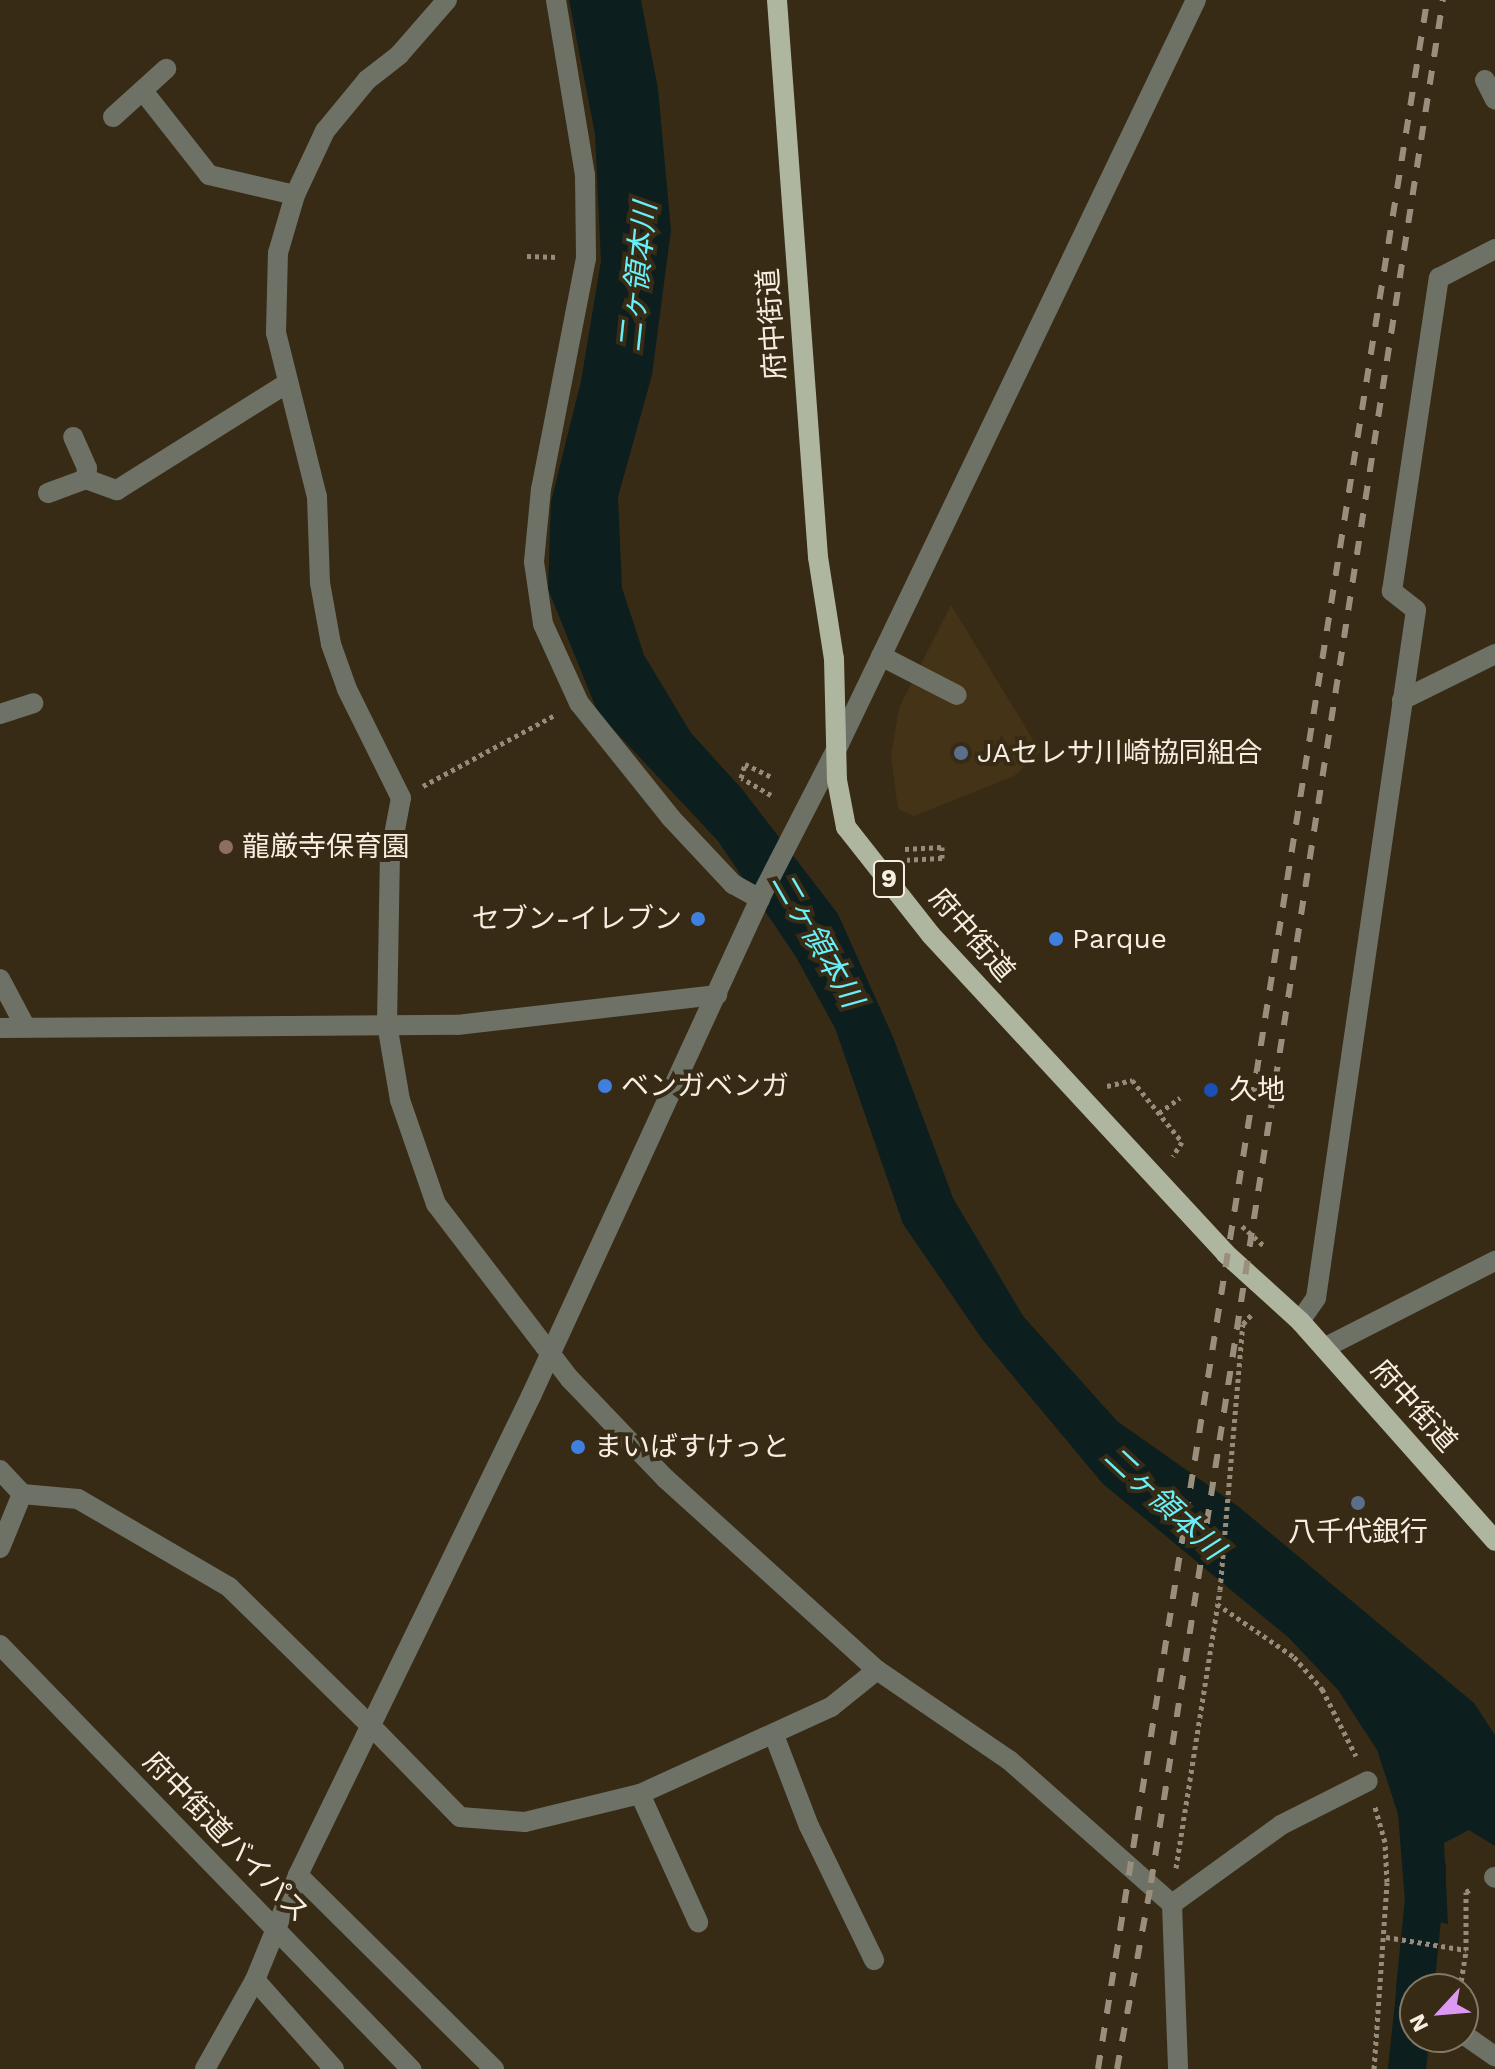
<!DOCTYPE html>
<meta charset="utf-8">
<style>
body{margin:0}
#map{position:relative;width:1495px;height:2069px;overflow:hidden;background:#382b15;font-family:"Work Sans","Noto Sans JP",sans-serif}
div>[style]{position:absolute}
.built>*{inset:0;background:#443316}
.water>*{inset:0;background:#0d1e1f}
.canal>*{height:38px;margin:-19px;padding:0 19px;transform-origin:19px;border-radius:19px;background:#0d1e1f}
.path>*{height:5px;margin-top:-2.5px;transform-origin:0;background:repeating-linear-gradient(90deg,#978b7a 0 4px,transparent 0 8px)}
.service>*{height:20px;margin:-10px;padding:0 10px;transform-origin:10px;border-radius:10px;background:#6e7266}
.minor>*{height:20px;margin:-10px;padding:0 10px;transform-origin:10px;border-radius:10px;background:#6e7266}
.tertiary>*{height:20px;margin:-10px;padding:0 10px;transform-origin:10px;border-radius:10px;background:#6e7266}
.primary>*{height:20px;margin:-10px;padding:0 10px;transform-origin:10px;border-radius:10px;background:#aeb69f}
.rail>*{height:6px;margin-top:-3px;transform-origin:0;background:repeating-linear-gradient(90deg,#9a8f7d 0 14px,transparent 0 28px)}
.dots>*{width:22px;height:22px;translate:-50% -50%;box-sizing:border-box;border:4px solid #382b15;border-radius:50%}
span{translate:-50% -50%;white-space:nowrap;text-align:center;line-height:1.15;-webkit-text-stroke:8px #382b15;paint-order:stroke}
.shield-label span{padding:2px 6px;background:#382b15;border:2px solid;border-radius:6px;-webkit-text-stroke-width:0}
.shield-label{font-size:26px;color:#f7eee1;font-weight:700}
.street-label{font-size:28px;color:#f7eee1}
.poi-label{font-size:28px;color:#f7eee1}
.left{translate:0 -50%;text-align:left}
.right{translate:-100% -50%;text-align:right}
.water-label{font-size:30px;color:#69eff8;font-style:italic}
.north{position:absolute;left:1399px;top:1973px;width:80px;height:80px;box-sizing:border-box;background:#382b15;border:2px solid #847967;border-radius:50%;rotate:244deg;font-size:22px;font-weight:700;line-height:32px;text-align:center;color:#f7eee1}
.north::after{content:'';display:block;margin:auto;width:28px;height:36px;background:#dd98f3;clip-path:polygon(50% 0,100% 100%,50% 72%,0 100%)}
</style>
<div id="map">
<div class="built">
<div style="clip-path:polygon(951px 605px,1040px 751px,1014px 776px,914px 816px,898px 809px,891px 756px,899px 708px)"></div>
</div>
<div class="water">
<div style="clip-path:polygon(569px 0,641px 0,658px 89px,671px 230px,652px 375px,618px 497px,622px 588px,644px 655px,691px 733px,742px 789px,838px 914px,893px 1037px,953px 1198px,1023px 1316px,1117px 1421px,1239px 1507px,1474px 1703px,1495px 1735px,1495px 1846px,1469px 1830px,1444px 1843px,1448px 1924px,1406px 1915px,1398px 1814px,1377px 1750px,1338px 1690px,1289px 1638px,1103px 1484px,982px 1339px,903px 1224px,835px 1028px,796px 957px,718px 841px,598px 713px,548px 589px,551px 502px,581px 381px,601px 261px,595px 134px)"></div>
</div>
<div class="canal">
<div style="left:1415px;top:1989px;width:121px;rotate:-84.3deg"></div>
<div style="left:1407px;top:2069px;width:75px;rotate:-83.9deg"></div>
</div>
<div class="path">
<div style="left:527px;top:256px;width:31px;rotate:2deg"></div>
<div style="left:423px;top:786px;width:150px;rotate:-28.3deg"></div>
<div style="left:771px;top:795px;width:34px;rotate:-150deg"></div>
<div style="left:741px;top:778px;width:15px;rotate:-74deg"></div>
<div style="left:745px;top:764px;width:30px;rotate:26deg"></div>
<div style="left:905px;top:849px;width:37px;rotate:-3deg"></div>
<div style="left:942px;top:847px;width:11px;rotate:90deg"></div>
<div style="left:942px;top:858px;width:35px;rotate:177deg"></div>
<div style="left:1107px;top:1086px;width:26px;rotate:-13deg"></div>
<div style="left:1132px;top:1080px;width:80px;rotate:51.1deg"></div>
<div style="left:1182px;top:1142px;width:17px;rotate:123deg"></div>
<div style="left:1159px;top:1113px;width:26px;rotate:-36deg"></div>
<div style="left:1242px;top:1226px;width:30px;rotate:42deg"></div>
<div style="left:1217px;top:1604px;width:93px;rotate:34.5deg"></div>
<div style="left:1294px;top:1657px;width:43px;rotate:48.8deg"></div>
<div style="left:1322px;top:1689px;width:75px;rotate:63.1deg"></div>
<div style="left:1176px;top:1868px;width:281px;rotate:-81deg"></div>
<div style="left:1220px;top:1590px;width:267px;rotate:-85.1deg"></div>
<div style="left:1243px;top:1324px;width:13px;rotate:-48deg"></div>
<div style="left:1386px;top:1937px;width:81px;rotate:9.2deg"></div>
<div style="left:1460px;top:1989px;width:39px;rotate:-81deg"></div>
<div style="left:1466px;top:1950px;width:58px;rotate:-90deg"></div>
<div style="left:1466px;top:1892px;width:6px;rotate:-31deg"></div>
<div style="left:1374px;top:2069px;width:187px;rotate:-86deg"></div>
<div style="left:1387px;top:1882px;width:40px;rotate:-92.9deg"></div>
<div style="left:1385px;top:1842px;width:37px;rotate:-106deg"></div>
</div>
<div class="service">
<div style="left:143px;top:91px;width:107px;rotate:51.8deg"></div>
<div style="left:209px;top:175px;width:88px;rotate:13.1deg"></div>
<div style="left:113px;top:117px;width:72px;rotate:-42.2deg"></div>
<div style="left:86px;top:479px;width:33px;rotate:20deg"></div>
<div style="left:117px;top:490px;width:199px;rotate:-32.1deg"></div>
<div style="left:48px;top:493px;width:40px;rotate:-20.2deg"></div>
<div style="left:86px;top:479px;width:11px;rotate:-85deg"></div>
<div style="left:87px;top:468px;width:34px;rotate:-114deg"></div>
<div style="left:881px;top:656px;width:85px;rotate:27.2deg"></div>
<div style="left:579px;top:703px;width:147px;rotate:51.3deg"></div>
<div style="left:671px;top:818px;width:91px;rotate:46.8deg"></div>
<div style="left:733px;top:884px;width:31px;rotate:29deg"></div>
<div style="left:0;top:714px;width:35px;rotate:-18deg"></div>
<div style="left:387px;top:1024px;width:168px;rotate:-89deg"></div>
<div style="left:390px;top:856px;width:59px;rotate:-79.3deg"></div>
<div style="left:401px;top:798px;width:122px;rotate:-116.4deg"></div>
<div style="left:347px;top:689px;width:48px;rotate:-109.6deg"></div>
<div style="left:331px;top:644px;width:62px;rotate:-100.2deg"></div>
<div style="left:320px;top:583px;width:86px;rotate:-92deg"></div>
<div style="left:317px;top:497px;width:169px;rotate:-104deg"></div>
<div style="left:276px;top:333px;width:80px;rotate:-88.6deg"></div>
<div style="left:278px;top:253px;width:60px;rotate:-73.7deg"></div>
<div style="left:295px;top:195px;width:71px;rotate:-64.9deg"></div>
<div style="left:325px;top:131px;width:66px;rotate:-50.5deg"></div>
<div style="left:367px;top:80px;width:41px;rotate:-38deg"></div>
<div style="left:399px;top:55px;width:73px;rotate:-48.9deg"></div>
<div style="left:374px;top:1729px;width:123px;rotate:45.7deg"></div>
<div style="left:460px;top:1817px;width:65px;rotate:4.4deg"></div>
<div style="left:525px;top:1822px;width:118px;rotate:-13.7deg"></div>
<div style="left:640px;top:1794px;width:210px;rotate:-24.5deg"></div>
<div style="left:831px;top:1707px;width:59px;rotate:-38.8deg"></div>
<div style="left:774px;top:1735px;width:97px;rotate:69deg"></div>
<div style="left:809px;top:1826px;width:149px;rotate:64.1deg"></div>
<div style="left:640px;top:1794px;width:141px;rotate:65.6deg"></div>
<div style="left:1463px;top:2034px;width:39px;rotate:35deg"></div>
</div>
<div class="minor">
<div style="left:556px;top:0;width:177px;rotate:80.6deg"></div>
<div style="left:585px;top:175px;width:83px;rotate:89.3deg"></div>
<div style="left:586px;top:258px;width:235px;rotate:101deg"></div>
<div style="left:541px;top:489px;width:73px;rotate:95.5deg"></div>
<div style="left:534px;top:562px;width:63px;rotate:81.7deg"></div>
<div style="left:543px;top:624px;width:87px;rotate:65.5deg"></div>
<div style="left:1485px;top:80px;width:22px;rotate:63deg"></div>
<div style="left:1402px;top:700px;width:104px;rotate:-26.3deg"></div>
<div style="left:0;top:979px;width:53px;rotate:62deg"></div>
<div style="left:387px;top:1024px;width:77px;rotate:80.3deg"></div>
<div style="left:400px;top:1100px;width:110px;rotate:70.9deg"></div>
<div style="left:436px;top:1204px;width:220px;rotate:52.6deg"></div>
<div style="left:570px;top:1379px;width:139px;rotate:46.2deg"></div>
<div style="left:666px;top:1479px;width:285px;rotate:42.2deg"></div>
<div style="left:877px;top:1670px;width:160px;rotate:34.3deg"></div>
<div style="left:1009px;top:1760px;width:217px;rotate:41.5deg"></div>
<div style="left:1172px;top:1904px;width:165px;rotate:87.9deg"></div>
<div style="left:0;top:1028px;width:457px;rotate:-0.4deg"></div>
<div style="left:457px;top:1025px;width:262px;rotate:-6.6deg"></div>
<div style="left:1300px;top:1321px;width:28px;rotate:-55deg"></div>
<div style="left:1316px;top:1298px;width:695px;rotate:-81.73deg"></div>
<div style="left:1416px;top:610px;width:31px;rotate:-142deg"></div>
<div style="left:1392px;top:591px;width:317px;rotate:-81.5deg"></div>
<div style="left:1439px;top:278px;width:63px;rotate:-27.4deg"></div>
<div style="left:1324px;top:1348px;width:192px;rotate:-27deg"></div>
<div style="left:0;top:1470px;width:33px;rotate:47deg"></div>
<div style="left:22px;top:1494px;width:56px;rotate:5.1deg"></div>
<div style="left:78px;top:1499px;width:175px;rotate:30.2deg"></div>
<div style="left:229px;top:1587px;width:203px;rotate:44.4deg"></div>
<div style="left:0;top:1548px;width:58px;rotate:-67.8deg"></div>
<div style="left:298px;top:1875px;width:276px;rotate:44.7deg"></div>
<div style="left:1494px;top:1877px;width:1px;rotate:45deg"></div>
<div style="left:1172px;top:1904px;width:135px;rotate:-35.9deg"></div>
<div style="left:1281px;top:1825px;width:97px;rotate:-26.8deg"></div>
<div style="left:255px;top:1980px;width:119px;rotate:48.4deg"></div>
</div>
<div class="tertiary">
<div style="left:0;top:1645px;width:591px;rotate:45.89deg"></div>
<div style="left:205px;top:2069px;width:102px;rotate:-60.7deg"></div>
<div style="left:255px;top:1980px;width:113px;rotate:-67.7deg"></div>
<div style="left:298px;top:1875px;width:533px;rotate:-64.06deg"></div>
<div style="left:531px;top:1396px;width:555px;rotate:-65.28deg"></div>
<div style="left:763px;top:892px;width:166px;rotate:-62.8deg"></div>
<div style="left:839px;top:744px;width:825px;rotate:-64.37deg"></div>
</div>
<div class="primary">
<div style="left:777px;top:0;width:559px;rotate:85.79deg"></div>
<div style="left:818px;top:557px;width:103px;rotate:81.1deg"></div>
<div style="left:834px;top:659px;width:121px;rotate:88.6deg"></div>
<div style="left:837px;top:780px;width:48px;rotate:79.2deg"></div>
<div style="left:846px;top:827px;width:137px;rotate:51.8deg"></div>
<div style="left:931px;top:935px;width:433px;rotate:47.2deg"></div>
<div style="left:1225px;top:1253px;width:101px;rotate:42.2deg"></div>
<div style="left:1300px;top:1321px;width:294px;rotate:48.4deg"></div>
</div>
<div class="rail">
<div style="left:1098px;top:2069px;width:2095px;rotate:-80.96deg"></div>
<div style="left:1117px;top:2069px;width:189px;rotate:-79.6deg"></div>
<div style="left:1151px;top:1883px;width:1906px;rotate:-81.19deg"></div>
</div>
<div class="dots">
<div style="left:961px;top:753px;background:#5c6f8a"></div>
<div style="left:226px;top:847px;background:#8d6e63"></div>
<div style="left:698px;top:919px;background:#3f7fe0"></div>
<div style="left:1056px;top:939px;background:#3f7fe0"></div>
<div style="left:605px;top:1086px;background:#3f7fe0"></div>
<div style="left:1211px;top:1090px;background:#1a4fb4"></div>
<div style="left:578px;top:1447px;background:#3f7fe0"></div>
<div style="left:1358px;top:1503px;background:#5c6f8a"></div>
</div>
<div class="shield-label">
<span style="left:889px;top:879px">9</span>
</div>
<div class="street-label">
<span style="left:772px;top:324px;rotate:-94deg">府中街道</span>
<span style="left:972px;top:935px;rotate:49deg">府中街道</span>
<span style="left:1414px;top:1406px;rotate:48deg">府中街道</span>
<span style="left:226px;top:1837px;rotate:46deg">府中街道バイパス</span>
</div>
<div class="poi-label">
<span class="left" style="left:977px;top:753px">JAセレサ川崎協同組合</span>
<span class="left" style="left:242px;top:847px">龍厳寺保育園</span>
<span class="right" style="left:682px;top:919px">セブン-イレブン</span>
<span class="left" style="left:1072px;top:939px">Parque</span>
<span class="left" style="left:621px;top:1086px">ベンガベンガ</span>
<span class="left" style="left:1229px;top:1090px">久地</span>
<span class="left" style="left:594px;top:1447px">まいばすけっと</span>
<span style="left:1358px;top:1532px">八千代銀行</span>
</div>
<div class="water-label">
<span style="left:638px;top:277px;rotate:-84deg">二ヶ領本川</span>
<span style="left:817px;top:940px;rotate:60deg">二ヶ領本川</span>
<span style="left:1164px;top:1503px;rotate:43deg">二ヶ領本川</span>
</div>
<div class="north">N</div>
</div>
